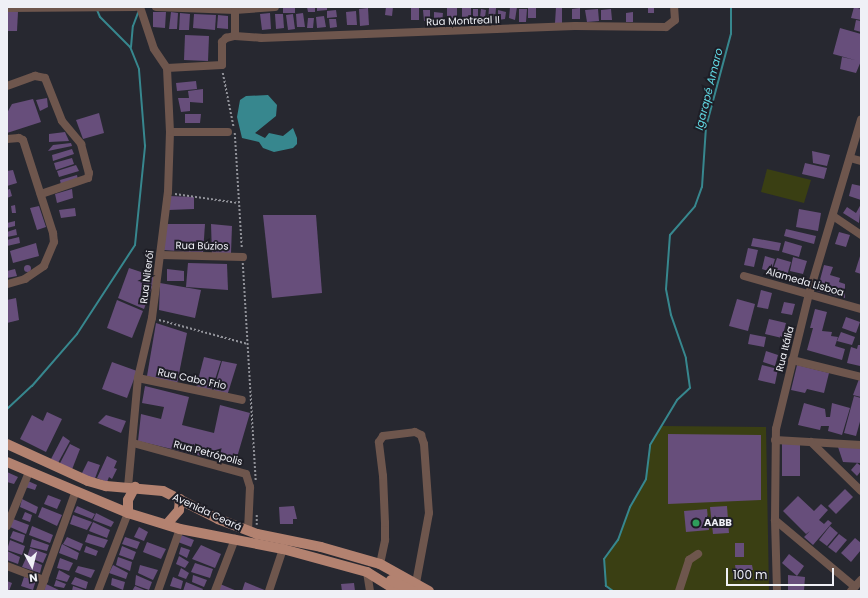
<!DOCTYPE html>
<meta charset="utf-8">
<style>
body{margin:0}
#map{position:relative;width:868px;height:598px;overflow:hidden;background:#272830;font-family:Poppins,sans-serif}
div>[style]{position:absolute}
.green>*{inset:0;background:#3a3f13}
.water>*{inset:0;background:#37878e}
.stream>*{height:2px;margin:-1px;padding:0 1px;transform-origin:1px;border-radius:1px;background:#37878e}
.building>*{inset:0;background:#674e7b}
.round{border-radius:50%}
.path>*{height:1.5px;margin-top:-0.75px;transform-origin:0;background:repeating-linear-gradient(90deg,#919299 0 2px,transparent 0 4px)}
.minor>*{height:8px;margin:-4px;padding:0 4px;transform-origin:4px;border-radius:4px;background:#6e564d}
.major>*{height:10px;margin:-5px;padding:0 5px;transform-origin:5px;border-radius:5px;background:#b38270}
.dots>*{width:11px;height:11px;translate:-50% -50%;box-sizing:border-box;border:2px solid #1e1e26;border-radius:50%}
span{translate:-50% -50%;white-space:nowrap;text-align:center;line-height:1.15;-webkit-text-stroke:4px #1e1e26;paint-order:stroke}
.street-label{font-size:10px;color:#eff0f6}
.poi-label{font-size:10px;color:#eff0f6;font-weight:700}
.left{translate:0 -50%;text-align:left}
.water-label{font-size:11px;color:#61d8e3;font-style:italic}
.frame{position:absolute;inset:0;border:8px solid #eff0f6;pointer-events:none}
.north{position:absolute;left:12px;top:546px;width:40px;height:40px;-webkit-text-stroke:3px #1e1e26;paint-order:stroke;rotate:173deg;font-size:11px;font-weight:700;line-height:16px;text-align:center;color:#eff0f6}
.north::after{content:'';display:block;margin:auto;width:14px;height:18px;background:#eff0f6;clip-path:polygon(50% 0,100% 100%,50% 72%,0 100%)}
.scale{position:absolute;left:726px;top:568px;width:108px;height:18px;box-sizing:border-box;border:2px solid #eff0f6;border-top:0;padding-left:5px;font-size:12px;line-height:14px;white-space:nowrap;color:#eff0f6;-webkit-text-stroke:3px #1e1e26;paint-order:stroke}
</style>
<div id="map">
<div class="green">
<div style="clip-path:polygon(767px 169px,811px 180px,804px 203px,761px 192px)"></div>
<div style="clip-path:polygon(662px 426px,766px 427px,769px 591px,613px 591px,606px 586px,604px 559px,618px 540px,630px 507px,646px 479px,650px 445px)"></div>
</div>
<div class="water">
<div style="clip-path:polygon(268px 95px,277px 105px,276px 116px,255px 133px,265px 138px,269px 133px,283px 136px,293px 128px,297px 138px,297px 144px,293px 148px,274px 152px,263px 148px,259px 142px,242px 138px,237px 117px,240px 100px,246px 96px)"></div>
</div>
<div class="stream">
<div style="left:131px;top:47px;width:21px;rotate:-85deg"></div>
<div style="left:133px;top:26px;width:14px;rotate:-69deg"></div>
<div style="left:7px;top:409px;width:34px;rotate:-43deg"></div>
<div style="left:32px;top:386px;width:69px;rotate:-49.1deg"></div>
<div style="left:77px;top:334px;width:106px;rotate:-56.9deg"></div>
<div style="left:135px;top:245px;width:100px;rotate:-84.2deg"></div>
<div style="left:145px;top:146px;width:77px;rotate:-94.5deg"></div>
<div style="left:139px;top:69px;width:24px;rotate:-112deg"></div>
<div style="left:130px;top:47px;width:42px;rotate:-135deg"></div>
<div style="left:100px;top:17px;width:8px;rotate:-113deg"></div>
<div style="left:613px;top:591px;width:9px;rotate:-144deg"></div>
<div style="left:606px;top:586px;width:27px;rotate:-94deg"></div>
<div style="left:604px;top:559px;width:24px;rotate:-54deg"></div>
<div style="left:618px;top:540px;width:35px;rotate:-70deg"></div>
<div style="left:630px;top:507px;width:32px;rotate:-60deg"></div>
<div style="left:646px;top:479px;width:34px;rotate:-83deg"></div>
<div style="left:650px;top:445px;width:52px;rotate:-59deg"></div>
<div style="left:677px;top:400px;width:18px;rotate:-43deg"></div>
<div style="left:690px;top:388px;width:30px;rotate:-98deg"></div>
<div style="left:686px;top:358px;width:46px;rotate:-109.2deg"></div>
<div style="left:671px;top:315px;width:26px;rotate:-101deg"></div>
<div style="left:666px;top:289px;width:54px;rotate:-85.8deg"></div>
<div style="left:670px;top:235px;width:38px;rotate:-49deg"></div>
<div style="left:695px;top:206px;width:20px;rotate:-70deg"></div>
<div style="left:702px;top:187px;width:60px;rotate:-86.2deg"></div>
<div style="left:706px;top:127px;width:96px;rotate:-75deg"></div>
<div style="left:731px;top:34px;width:27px;rotate:-90deg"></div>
</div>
<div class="building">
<div style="clip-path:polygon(283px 7px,295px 7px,295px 13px,283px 13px)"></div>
<div style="clip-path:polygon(307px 7px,315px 7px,315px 12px,308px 12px)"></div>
<div style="clip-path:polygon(317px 7px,327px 7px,327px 10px,317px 11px)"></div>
<div style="clip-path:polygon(386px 7px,393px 7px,392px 16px,385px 15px)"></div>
<div style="clip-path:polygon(411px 7px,419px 7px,419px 20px,411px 20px)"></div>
<div style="clip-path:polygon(447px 7px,457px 7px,457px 20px,447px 20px)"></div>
<div style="clip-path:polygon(462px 7px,471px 7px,471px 20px,462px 20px)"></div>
<div style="clip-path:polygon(510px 7px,517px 7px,515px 20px,509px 18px)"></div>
<div style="clip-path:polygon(528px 7px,536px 7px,536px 18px,528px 18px)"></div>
<div style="clip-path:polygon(556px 7px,562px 7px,562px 23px,555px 23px)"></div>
<div style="clip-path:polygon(648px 7px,654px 7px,654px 13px,648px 13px)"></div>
<div style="clip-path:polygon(854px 7px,861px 9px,861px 20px,851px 18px)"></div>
<div style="clip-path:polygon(368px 8px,369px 25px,360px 26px,359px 9px)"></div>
<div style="clip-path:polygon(489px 8px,496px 8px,495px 20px,488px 20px)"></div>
<div style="clip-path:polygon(580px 8px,580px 19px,572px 19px,572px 9px)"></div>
<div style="clip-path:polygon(473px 9px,478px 9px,478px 18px,473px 17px)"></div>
<div style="clip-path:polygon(481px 9px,486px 10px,485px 17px,480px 18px)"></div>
<div style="clip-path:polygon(519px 9px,527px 9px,526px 22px,519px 22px)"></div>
<div style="clip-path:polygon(598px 9px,599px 21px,587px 22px,585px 10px)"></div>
<div style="clip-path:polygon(611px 9px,612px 20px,601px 20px,601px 10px)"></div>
<div style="clip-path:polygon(7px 10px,18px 12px,17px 31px,7px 31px)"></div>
<div style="clip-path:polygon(336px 10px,337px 17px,327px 18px,327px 11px)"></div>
<div style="clip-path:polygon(423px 10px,430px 10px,430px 21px,424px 21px)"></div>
<div style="clip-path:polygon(498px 10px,506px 12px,505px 19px,498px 20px)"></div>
<div style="clip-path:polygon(356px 11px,357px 25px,347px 25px,346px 12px)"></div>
<div style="clip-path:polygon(153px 12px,166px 12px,165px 28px,153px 27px)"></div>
<div style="clip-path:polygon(171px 12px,178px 13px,177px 29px,169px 29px)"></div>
<div style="clip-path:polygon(434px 12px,443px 13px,442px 22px,434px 21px)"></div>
<div style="clip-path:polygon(633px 12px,633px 22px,626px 22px,626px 13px)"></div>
<div style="clip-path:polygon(180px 13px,190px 14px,189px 30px,179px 30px)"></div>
<div style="clip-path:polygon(270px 13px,271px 29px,262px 30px,260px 14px)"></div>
<div style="clip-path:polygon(303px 13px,305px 27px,297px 27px,296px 14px)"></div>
<div style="clip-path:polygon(194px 14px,216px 15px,215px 30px,193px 28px)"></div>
<div style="clip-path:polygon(275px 14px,283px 14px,284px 28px,276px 29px)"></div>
<div style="clip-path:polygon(293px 14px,295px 29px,288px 30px,286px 15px)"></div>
<div style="clip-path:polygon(218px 15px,228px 16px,228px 29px,217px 28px)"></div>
<div style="clip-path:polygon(324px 16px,326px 27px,317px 28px,316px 17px)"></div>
<div style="clip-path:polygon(308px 18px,314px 18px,313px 28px,307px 28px)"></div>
<div style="clip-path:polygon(329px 19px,336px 19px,337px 27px,330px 28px)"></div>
<div style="clip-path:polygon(856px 20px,861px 21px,861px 32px,854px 30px)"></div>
<div style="clip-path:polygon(840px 28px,861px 34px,861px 61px,856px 73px,840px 69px,842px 57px,855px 60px,833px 54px)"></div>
<div style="clip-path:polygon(185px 35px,209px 36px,208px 61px,184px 60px)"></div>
<div style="clip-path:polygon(196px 81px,197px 89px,177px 91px,176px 83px)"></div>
<div style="clip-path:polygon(203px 89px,203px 103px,190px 102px,190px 111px,181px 112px,178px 98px,189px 98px,188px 91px)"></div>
<div style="clip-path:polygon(47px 98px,48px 107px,40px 111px,36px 100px)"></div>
<div style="clip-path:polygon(33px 99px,41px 122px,7px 133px,7px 113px,12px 104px)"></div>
<div style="clip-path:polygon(99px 113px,104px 133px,83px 139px,76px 120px)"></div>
<div style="clip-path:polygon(185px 114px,201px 114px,200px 123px,185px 123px)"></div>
<div style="clip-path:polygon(65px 132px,69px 141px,49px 142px,49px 134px)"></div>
<div style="clip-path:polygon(71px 143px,72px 146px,48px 151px,53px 145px)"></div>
<div style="clip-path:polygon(72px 149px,74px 154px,53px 161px,52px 155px)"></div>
<div style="clip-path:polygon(812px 151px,830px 155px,827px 166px,813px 163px)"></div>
<div style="clip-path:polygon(72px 158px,74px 164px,56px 170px,54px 163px)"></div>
<div style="clip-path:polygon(805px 163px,827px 168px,824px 179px,802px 174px)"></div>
<div style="clip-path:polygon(76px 165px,79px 171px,59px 177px,57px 171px)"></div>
<div style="clip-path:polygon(13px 170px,17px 183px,7px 186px,7px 171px)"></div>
<div style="clip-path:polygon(77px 175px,78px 180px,61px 185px,60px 180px)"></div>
<div style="clip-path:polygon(852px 184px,861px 186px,861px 200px,849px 196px)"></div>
<div style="clip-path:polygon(10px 189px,12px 196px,7px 198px,7px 190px)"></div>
<div style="clip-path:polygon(72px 189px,73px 198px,57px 203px,55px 194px)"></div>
<div style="clip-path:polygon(169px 196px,194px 197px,194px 209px,169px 210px)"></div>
<div style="clip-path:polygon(861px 204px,859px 223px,843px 213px,847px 207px,856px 213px)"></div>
<div style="clip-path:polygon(15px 205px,16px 213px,12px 213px,11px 206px)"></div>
<div style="clip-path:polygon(39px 206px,46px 227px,37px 230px,30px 208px)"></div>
<div style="clip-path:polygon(75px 208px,76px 216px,61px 218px,59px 210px)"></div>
<div style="clip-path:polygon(799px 209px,821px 213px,818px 231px,796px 227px)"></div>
<div style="clip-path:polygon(263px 215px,316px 215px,322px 293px,272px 298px)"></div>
<div style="clip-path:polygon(15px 221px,15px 226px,7px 228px,7px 223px)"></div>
<div style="clip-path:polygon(166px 224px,205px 224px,203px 253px,164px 250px)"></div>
<div style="clip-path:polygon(211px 224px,232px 226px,231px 253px,212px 254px)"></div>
<div style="clip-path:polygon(16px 229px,17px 235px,7px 237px,7px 232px)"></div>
<div style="clip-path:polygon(786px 229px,816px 236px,814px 244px,784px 236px)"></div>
<div style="clip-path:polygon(839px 232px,850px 235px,846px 247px,835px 244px)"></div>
<div style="clip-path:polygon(19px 237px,20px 243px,7px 246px,7px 240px)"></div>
<div style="clip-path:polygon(753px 238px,781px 243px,779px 251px,751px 246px)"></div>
<div style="clip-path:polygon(785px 241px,802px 246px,799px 257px,782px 252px)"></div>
<div style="clip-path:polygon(36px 243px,39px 256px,13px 263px,10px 251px)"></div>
<div style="clip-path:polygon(748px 248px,758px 250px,754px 267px,744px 265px)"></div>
<div style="clip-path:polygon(861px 253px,861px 274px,855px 272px)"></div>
<div style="clip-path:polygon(765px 256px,775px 259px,771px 272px,762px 269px)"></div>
<div style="clip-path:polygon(793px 257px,807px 261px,803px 274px,790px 271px)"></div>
<div style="clip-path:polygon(777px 258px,791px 262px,786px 279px,771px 275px)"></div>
<div style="clip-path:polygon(188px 263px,227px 264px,228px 290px,186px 287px)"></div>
<div class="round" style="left:23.5px;top:264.5px;width:7px;height:7px"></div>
<div style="clip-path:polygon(824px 265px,833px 267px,830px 275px,840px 278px,839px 282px,845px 284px,845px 298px,817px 291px)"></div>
<div style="clip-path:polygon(129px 268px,156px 277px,144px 309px,118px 298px)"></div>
<div style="clip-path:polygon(15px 269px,17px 276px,7px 278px,7px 271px)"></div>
<div style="clip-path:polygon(167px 269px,184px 271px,184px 281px,167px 281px)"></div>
<div style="clip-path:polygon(160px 283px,201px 290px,195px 318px,159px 310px)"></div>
<div style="clip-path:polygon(761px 290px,772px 293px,768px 309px,757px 307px)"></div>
<div style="clip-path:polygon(16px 298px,19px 320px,7px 323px,7px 300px)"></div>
<div style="clip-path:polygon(737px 299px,755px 304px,748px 331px,729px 326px)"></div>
<div style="clip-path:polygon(117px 300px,143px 311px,132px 338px,107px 328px)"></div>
<div style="clip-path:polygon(784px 302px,795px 304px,792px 315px,781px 313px)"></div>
<div style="clip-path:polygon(815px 309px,827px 312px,822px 331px,832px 332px,831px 336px,838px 337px,835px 346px,845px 349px,842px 360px,807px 350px,813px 328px,810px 328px)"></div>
<div style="clip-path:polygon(846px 317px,860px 322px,856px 333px,842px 328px)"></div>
<div style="clip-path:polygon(769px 319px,786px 323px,782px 338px,765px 334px)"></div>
<div style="clip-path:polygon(156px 323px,187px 333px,177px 384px,147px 376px)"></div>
<div style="clip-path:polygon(841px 332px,855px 337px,852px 345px,837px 341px)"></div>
<div style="clip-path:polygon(750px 334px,766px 337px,764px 347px,748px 344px)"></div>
<div style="clip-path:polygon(858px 345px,861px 345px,860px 366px,847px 363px,851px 347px,857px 349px)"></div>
<div style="clip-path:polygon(766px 351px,778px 355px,775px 366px,763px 362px)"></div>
<div style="clip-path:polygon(204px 357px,221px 361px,211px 392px,196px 388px)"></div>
<div style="clip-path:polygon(222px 361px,237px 364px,227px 396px,213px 392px)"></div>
<div style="clip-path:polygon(112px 362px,137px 371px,127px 398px,102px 389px)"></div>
<div style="clip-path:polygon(762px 365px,778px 369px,775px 384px,758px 380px)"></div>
<div style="clip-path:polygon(797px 365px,829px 373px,824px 393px,807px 389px,805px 393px,791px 390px)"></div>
<div style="clip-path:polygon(859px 379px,861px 380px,861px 397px,853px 395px)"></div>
<div style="clip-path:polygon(145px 386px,189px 397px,182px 425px,214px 433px,220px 405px,250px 413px,235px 464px,138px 441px,141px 414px,161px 419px,164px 407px,142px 403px)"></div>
<div style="clip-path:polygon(854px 396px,861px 398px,861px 418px,856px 436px,844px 433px)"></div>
<div style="clip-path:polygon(804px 403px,825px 409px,826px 417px,830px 417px,832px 403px,850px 408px,842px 435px,828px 431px,829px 426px,821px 426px,820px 430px,798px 425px)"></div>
<div style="clip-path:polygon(47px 412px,62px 419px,46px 452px,20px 439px,32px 415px,43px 421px)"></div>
<div style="clip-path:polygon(106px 415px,126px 421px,121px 433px,98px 423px)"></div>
<div style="clip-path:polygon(668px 434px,761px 435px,761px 500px,668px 504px)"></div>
<div style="clip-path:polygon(63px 436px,70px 441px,58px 463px,51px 459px)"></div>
<div style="clip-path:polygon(70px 444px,80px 449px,71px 472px,59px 465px)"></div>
<div style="clip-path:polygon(782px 444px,800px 444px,800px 476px,782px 476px)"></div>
<div style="clip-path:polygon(838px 447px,861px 448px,861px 463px,843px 462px)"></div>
<div style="clip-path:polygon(107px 456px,117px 461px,114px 468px,117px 469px,112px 479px,109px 477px,107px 482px,97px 478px)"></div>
<div style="clip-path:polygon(88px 461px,100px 465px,94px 481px,81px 475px)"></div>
<div style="clip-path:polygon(857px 463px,861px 466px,861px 471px,857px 476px,851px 470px)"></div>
<div style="clip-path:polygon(7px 472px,18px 477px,14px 484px,7px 482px)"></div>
<div style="clip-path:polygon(28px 481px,37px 485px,35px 490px,25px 487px)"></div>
<div style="clip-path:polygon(845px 489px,853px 497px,836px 514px,828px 506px)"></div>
<div style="clip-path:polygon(48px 495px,61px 500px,57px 509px,44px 504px)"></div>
<div style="clip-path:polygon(798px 496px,814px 511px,821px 504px,828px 510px,819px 520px,824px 524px,828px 520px,832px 523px,813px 545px,804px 537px,810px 531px,806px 534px,783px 511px)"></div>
<div style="clip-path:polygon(22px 499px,38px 507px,36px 514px,20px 507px)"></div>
<div style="clip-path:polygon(77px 506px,95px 514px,92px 519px,74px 512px)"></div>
<div style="clip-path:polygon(294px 506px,297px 519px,293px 519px,293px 524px,280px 524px,279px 507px)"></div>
<div style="clip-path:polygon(727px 506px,729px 533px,713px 534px,710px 507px)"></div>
<div style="clip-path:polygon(42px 507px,62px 515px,57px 526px,38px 517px)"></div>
<div style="clip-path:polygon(707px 509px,709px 530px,686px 532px,684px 511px)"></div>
<div style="clip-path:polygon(25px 512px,32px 515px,30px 522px,22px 519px)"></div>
<div style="clip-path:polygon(96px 513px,114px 522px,111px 527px,93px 520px)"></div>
<div style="clip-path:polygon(73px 515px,92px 522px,87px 530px,70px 524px)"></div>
<div style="clip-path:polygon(13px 519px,29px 525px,26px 534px,10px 527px)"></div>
<div style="clip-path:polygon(93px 522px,110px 530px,107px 538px,89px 531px)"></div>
<div style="clip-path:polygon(32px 526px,53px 535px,50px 543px,29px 535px)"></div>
<div style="clip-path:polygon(830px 526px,838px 533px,827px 546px,819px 540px)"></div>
<div style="clip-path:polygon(139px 527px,148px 532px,144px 541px,134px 537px)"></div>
<div style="clip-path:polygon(13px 531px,25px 535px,23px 543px,10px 538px)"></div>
<div style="clip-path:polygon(88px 534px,108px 540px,104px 548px,85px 542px)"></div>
<div style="clip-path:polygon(839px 534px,847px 540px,836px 553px,828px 547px)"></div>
<div style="clip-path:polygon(181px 535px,194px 540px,191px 547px,178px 542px)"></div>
<div style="clip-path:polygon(67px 537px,83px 544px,80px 551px,63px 544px)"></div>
<div style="clip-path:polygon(125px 537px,140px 542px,137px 549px,122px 544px)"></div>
<div style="clip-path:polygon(855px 538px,861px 543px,861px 550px,851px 562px,841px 553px)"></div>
<div style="clip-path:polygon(32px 539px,49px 545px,47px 551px,30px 547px)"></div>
<div style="clip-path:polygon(10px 540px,25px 546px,22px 555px,7px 550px)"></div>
<div style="clip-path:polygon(147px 542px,166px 549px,161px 559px,143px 552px)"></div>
<div style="clip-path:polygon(735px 543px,744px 543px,744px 557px,735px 557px)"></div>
<div style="clip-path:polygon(62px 544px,79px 553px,77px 560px,59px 553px)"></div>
<div style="clip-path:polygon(201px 545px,221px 554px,215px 568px,192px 559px)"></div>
<div style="clip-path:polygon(86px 546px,98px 551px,96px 556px,84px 552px)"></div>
<div style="clip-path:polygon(122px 546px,136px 552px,133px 560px,119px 555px)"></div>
<div style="clip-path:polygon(181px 547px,190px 550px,187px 558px,179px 554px)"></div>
<div style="clip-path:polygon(30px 548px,47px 554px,43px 563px,27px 557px)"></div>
<div style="clip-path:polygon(7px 551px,20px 557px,18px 564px,7px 560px)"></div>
<div style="clip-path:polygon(789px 554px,804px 566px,797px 576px,782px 563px)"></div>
<div style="clip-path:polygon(179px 556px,189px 562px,185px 568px,176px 564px)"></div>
<div style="clip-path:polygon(118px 557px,132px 562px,130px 571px,116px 565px)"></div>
<div style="clip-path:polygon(26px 558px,42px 565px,40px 573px,22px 567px)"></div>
<div style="clip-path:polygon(60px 558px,73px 563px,69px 571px,57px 568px)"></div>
<div style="clip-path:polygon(195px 563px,213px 569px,210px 578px,191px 572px)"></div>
<div style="clip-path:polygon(113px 565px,128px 573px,126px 579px,109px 573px)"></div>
<div style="clip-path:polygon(140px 565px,158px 570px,153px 580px,138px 573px)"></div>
<div style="clip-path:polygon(735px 565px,752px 565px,753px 570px,736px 571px)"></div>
<div style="clip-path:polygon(78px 566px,95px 570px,91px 578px,75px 572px)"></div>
<div style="clip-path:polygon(181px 568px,189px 573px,186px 579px,178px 576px)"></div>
<div style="clip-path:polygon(59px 570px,70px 576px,67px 582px,56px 579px)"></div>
<div style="clip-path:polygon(136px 575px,152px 582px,149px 590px,135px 585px)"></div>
<div style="clip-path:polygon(193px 575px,207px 580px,204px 587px,192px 582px)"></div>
<div style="clip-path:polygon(788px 575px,805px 577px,804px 591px,788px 591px)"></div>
<div style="clip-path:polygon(24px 577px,36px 580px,33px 590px,21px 586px)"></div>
<div style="clip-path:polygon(75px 577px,88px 582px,86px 589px,71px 584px)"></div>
<div style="clip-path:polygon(173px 577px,183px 581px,181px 589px,170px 586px)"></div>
<div style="clip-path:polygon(112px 578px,125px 582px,123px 590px,111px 585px)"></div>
<div style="clip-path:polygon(56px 580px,66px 584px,64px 588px,54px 586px)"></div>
<div style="clip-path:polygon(7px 581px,12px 583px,9px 591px,7px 591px)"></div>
<div style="clip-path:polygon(186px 582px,203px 589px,202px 591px,183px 591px)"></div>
<div style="clip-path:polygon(245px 582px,267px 591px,242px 591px)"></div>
<div style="clip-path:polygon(354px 583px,355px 591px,342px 591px,341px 584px)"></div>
<div style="clip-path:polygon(46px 584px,61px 591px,44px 591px)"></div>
<div style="clip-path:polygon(220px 584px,237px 591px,217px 591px)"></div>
<div style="clip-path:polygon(73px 586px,87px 591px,72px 591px)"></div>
<div style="clip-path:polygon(135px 586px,147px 591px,132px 591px)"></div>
</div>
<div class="path">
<div style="left:223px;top:73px;width:56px;rotate:78.7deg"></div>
<div style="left:235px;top:133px;width:116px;rotate:86.5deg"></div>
<div style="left:175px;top:194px;width:64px;rotate:8.1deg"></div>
<div style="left:243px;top:263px;width:218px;rotate:86.6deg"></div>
<div style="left:159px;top:320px;width:92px;rotate:15.1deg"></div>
<div style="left:257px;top:515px;width:10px;rotate:90deg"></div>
</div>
<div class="minor">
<div style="left:140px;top:7px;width:44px;rotate:71.6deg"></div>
<div style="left:154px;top:49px;width:23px;rotate:56deg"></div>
<div style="left:156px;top:7px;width:79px;rotate:2.2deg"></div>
<div style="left:235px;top:10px;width:40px;rotate:-4.3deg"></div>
<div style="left:7px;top:8px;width:128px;rotate:-0.4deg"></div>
<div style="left:235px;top:36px;width:26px;rotate:4deg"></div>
<div style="left:261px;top:38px;width:314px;rotate:-2.2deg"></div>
<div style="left:575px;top:26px;width:91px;rotate:0.6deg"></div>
<div style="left:666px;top:27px;width:11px;rotate:-38deg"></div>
<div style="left:675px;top:20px;width:13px;rotate:-94deg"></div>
<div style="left:167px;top:68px;width:55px;rotate:-3.1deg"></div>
<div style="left:222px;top:65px;width:23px;rotate:-90deg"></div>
<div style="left:222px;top:42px;width:6px;rotate:-45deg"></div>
<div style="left:226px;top:38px;width:9px;rotate:-13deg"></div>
<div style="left:235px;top:36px;width:26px;rotate:-90deg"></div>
<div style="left:7px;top:86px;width:30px;rotate:-20deg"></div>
<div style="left:35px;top:76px;width:10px;rotate:11deg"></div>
<div style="left:45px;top:78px;width:46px;rotate:68.4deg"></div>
<div style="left:62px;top:121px;width:30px;rotate:50deg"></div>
<div style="left:81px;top:144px;width:30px;rotate:75deg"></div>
<div style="left:89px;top:173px;width:5px;rotate:101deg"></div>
<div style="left:88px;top:178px;width:50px;rotate:161.2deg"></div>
<div style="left:170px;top:132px;width:58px"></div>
<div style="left:7px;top:139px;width:12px;rotate:-5deg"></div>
<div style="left:19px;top:138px;width:4px;rotate:27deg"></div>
<div style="left:23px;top:140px;width:98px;rotate:72.1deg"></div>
<div style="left:53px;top:233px;width:9px;rotate:84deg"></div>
<div style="left:54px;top:242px;width:26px;rotate:113deg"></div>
<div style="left:44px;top:266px;width:23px;rotate:146deg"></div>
<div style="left:25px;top:279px;width:19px;rotate:164deg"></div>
<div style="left:850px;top:158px;width:11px;rotate:15deg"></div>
<div style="left:833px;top:216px;width:34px;rotate:34deg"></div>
<div style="left:160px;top:255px;width:83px;rotate:1.4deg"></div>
<div style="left:744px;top:276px;width:122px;rotate:15.8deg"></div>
<div style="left:792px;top:360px;width:71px;rotate:13.8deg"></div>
<div style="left:138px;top:378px;width:106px;rotate:11.9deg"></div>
<div style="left:775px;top:440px;width:86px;rotate:3.3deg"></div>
<div style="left:811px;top:442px;width:70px;rotate:44.4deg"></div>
<div style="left:133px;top:443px;width:117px;rotate:15.3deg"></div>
<div style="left:246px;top:474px;width:14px;rotate:73deg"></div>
<div style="left:250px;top:487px;width:44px;rotate:92.6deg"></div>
<div style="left:128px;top:487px;width:109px;rotate:-84.8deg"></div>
<div style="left:138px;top:378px;width:62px;rotate:-76.9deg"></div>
<div style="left:152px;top:318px;width:127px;rotate:-82.8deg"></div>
<div style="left:168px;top:192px;width:60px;rotate:-88.1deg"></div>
<div style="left:170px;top:132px;width:64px;rotate:-92.7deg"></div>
<div style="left:775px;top:520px;width:104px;rotate:39.9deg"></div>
<div style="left:7px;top:526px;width:58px;rotate:-67.8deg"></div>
<div style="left:380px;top:564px;width:25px;rotate:-78deg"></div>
<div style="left:385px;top:540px;width:17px;rotate:-90deg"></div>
<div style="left:385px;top:523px;width:47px;rotate:-92.4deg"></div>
<div style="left:383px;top:476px;width:34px;rotate:-97deg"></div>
<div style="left:379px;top:442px;width:7px;rotate:-56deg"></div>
<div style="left:383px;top:436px;width:32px;rotate:-7deg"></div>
<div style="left:415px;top:432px;width:7px;rotate:27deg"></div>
<div style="left:421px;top:435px;width:9px;rotate:72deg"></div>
<div style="left:424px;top:444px;width:69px;rotate:85.9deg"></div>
<div style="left:429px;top:513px;width:71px;rotate:100.5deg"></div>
<div style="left:7px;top:566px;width:40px;rotate:21deg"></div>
<div style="left:367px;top:572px;width:19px;rotate:81deg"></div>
<div style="left:40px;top:591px;width:104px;rotate:-70.3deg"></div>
<div style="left:98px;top:591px;width:84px;rotate:-69deg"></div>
<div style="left:158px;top:591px;width:66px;rotate:-70.5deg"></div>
<div style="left:215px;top:591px;width:56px;rotate:-69deg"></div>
<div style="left:269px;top:591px;width:44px;rotate:-71.6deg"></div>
<div style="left:679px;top:591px;width:33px;rotate:-72deg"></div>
<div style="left:689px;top:560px;width:11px;rotate:-34deg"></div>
<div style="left:777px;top:591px;width:71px;rotate:-91.6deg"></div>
<div style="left:775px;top:520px;width:91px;rotate:-89.4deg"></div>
<div style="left:776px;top:429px;width:139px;rotate:-76.3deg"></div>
<div style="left:809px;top:294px;width:182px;rotate:-73.4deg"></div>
<div style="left:851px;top:591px;width:15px;rotate:-48deg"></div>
</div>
<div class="major">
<div style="left:7px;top:444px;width:89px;rotate:24.6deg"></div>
<div style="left:88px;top:481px;width:19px;rotate:16deg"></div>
<div style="left:106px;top:486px;width:57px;rotate:5deg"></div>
<div style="left:163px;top:491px;width:62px;rotate:27deg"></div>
<div style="left:218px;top:519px;width:42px;rotate:21deg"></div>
<div style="left:257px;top:534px;width:65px;rotate:11.5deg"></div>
<div style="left:321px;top:547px;width:61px;rotate:16.1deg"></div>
<div style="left:380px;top:564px;width:56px;rotate:28.9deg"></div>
<div style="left:7px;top:462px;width:131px;rotate:22.9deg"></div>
<div style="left:128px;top:513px;width:54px;rotate:17.1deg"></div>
<div style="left:180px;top:529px;width:105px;rotate:11deg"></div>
<div style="left:283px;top:549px;width:87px;rotate:15.3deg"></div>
<div style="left:367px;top:572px;width:36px;rotate:32deg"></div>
<div style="left:128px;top:513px;width:13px;rotate:-90deg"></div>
<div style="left:128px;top:500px;width:15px;rotate:-62deg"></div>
<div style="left:167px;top:524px;width:18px;rotate:-49deg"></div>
<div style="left:179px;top:510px;width:11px;rotate:-85deg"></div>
<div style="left:391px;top:580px;width:25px;rotate:27deg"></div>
</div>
<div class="dots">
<div style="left:696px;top:523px;background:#2e9e5b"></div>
</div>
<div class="street-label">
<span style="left:463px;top:21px;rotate:-2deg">Rua Montreal II</span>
<span style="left:202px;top:246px;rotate:1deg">Rua Búzios</span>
<span style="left:147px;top:277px;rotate:-83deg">Rua Niterói</span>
<span style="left:805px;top:282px;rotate:16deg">Alameda Lisboa</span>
<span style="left:785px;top:349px;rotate:-76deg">Rua Itália</span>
<span style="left:192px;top:379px;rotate:12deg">Rua Cabo Frio</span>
<span style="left:208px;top:453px;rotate:15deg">Rua Petrópolis</span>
<span style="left:207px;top:512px;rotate:25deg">Avenida Ceará</span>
</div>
<div class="poi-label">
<span class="left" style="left:704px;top:523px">AABB</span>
</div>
<div class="water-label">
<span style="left:709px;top:89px;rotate:-76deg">Igarapé Amaro</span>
</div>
<div class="frame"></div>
<div class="north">N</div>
<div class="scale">100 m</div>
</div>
